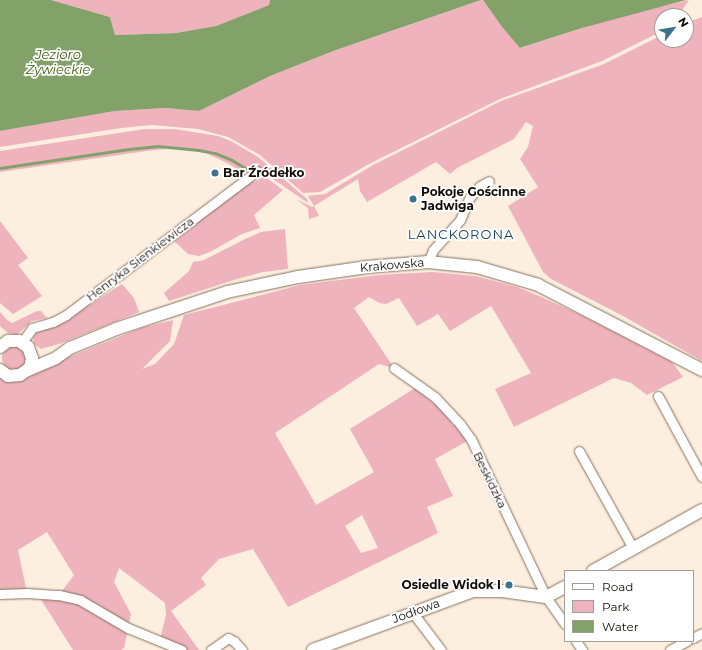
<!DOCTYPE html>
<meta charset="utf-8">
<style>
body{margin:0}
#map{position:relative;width:702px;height:650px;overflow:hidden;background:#fdefe0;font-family:Montserrat,sans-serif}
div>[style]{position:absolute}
.green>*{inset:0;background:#efb3be}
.round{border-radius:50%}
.water>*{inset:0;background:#82a26a}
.stream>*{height:2.5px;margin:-1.25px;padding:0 1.25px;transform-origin:1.25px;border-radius:1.25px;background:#82a26a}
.roads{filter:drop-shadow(0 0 1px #86715b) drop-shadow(0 0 1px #86715b)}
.street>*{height:9px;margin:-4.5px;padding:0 4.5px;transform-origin:4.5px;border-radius:4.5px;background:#fff}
.secondary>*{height:12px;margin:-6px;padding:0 6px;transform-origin:6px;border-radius:6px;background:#fff}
.dots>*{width:11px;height:11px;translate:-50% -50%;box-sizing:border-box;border:2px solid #fff;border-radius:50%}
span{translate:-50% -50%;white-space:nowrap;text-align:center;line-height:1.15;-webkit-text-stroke:3.5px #fff;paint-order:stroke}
.poi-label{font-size:12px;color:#120b04;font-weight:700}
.left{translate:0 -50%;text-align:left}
.right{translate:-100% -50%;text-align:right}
.street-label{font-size:12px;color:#120b04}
.water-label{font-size:13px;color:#365d05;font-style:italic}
.neighbourhood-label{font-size:13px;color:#144558;letter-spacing:1px}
.legend{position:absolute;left:564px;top:570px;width:130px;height:72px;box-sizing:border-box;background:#fff;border:1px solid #a09d9b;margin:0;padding:5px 7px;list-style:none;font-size:12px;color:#120b04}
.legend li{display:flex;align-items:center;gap:8px;height:20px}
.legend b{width:20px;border:1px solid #a09d9b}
.north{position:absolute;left:654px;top:8px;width:40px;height:40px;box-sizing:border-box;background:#fff;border:1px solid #a09d9b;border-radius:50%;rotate:59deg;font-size:11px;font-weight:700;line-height:16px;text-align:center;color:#120b04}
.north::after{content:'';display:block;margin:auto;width:14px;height:18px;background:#38748b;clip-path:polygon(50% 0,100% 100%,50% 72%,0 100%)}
</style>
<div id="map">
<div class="green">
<div style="clip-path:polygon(51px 0,270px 0,269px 5px,216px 26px,176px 33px,115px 35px,110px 17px)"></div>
<div style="clip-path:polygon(481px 0,483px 0,502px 27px,521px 48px,582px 28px,644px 10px,689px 0,678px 16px,662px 16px,662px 31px,602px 61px,500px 99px,369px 164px,320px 192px,303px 193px,260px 155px,228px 137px,198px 129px,152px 125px,121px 128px,0 147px,0 131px,115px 111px,165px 108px,199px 111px,270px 76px,336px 50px)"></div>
<div style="clip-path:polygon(702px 17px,702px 361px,623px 316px,551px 279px,543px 272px,508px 206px,538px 187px,520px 159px,528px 147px,533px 126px,526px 122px,514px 139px,457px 168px,450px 174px,436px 162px,367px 202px,360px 191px,358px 179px,314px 206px,319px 216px,309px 219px,308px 208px,296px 199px,312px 207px,314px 206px,308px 196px,325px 194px,373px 165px,501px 101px,604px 64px,662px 35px,662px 40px,686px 40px,686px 23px)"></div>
<div style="clip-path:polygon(145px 129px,175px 129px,218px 136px,231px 141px,258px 157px,307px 199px,308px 203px,254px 166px,245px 174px,229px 164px,206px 153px,174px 148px,147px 151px,0 172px,0 151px)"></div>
<div style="clip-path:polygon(264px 176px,283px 190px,254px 215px,260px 228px,242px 234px,210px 252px,199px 256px,188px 254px,173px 240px,253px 179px,255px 182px)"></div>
<div style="clip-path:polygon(0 221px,28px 258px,18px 265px,42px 296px,13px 314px,0 303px)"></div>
<div style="clip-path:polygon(285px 229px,288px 269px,263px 272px,237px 279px,169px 301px,164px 293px,189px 271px,193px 262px,204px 260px,245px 239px,261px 232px)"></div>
<div style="clip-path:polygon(evenodd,432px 272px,475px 276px,517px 287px,539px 296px,587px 318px,672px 362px,683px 377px,647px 395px,631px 383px,614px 378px,514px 427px,495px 389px,531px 373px,491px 306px,450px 331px,438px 314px,417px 326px,399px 298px,386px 304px,379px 303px,369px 297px,354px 308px,394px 368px,379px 364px,275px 433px,316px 505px,374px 472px,350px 429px,415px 388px,444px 412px,453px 425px,460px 424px,471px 439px,435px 459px,453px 496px,427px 507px,438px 533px,288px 607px,253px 549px,219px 559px,201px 578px,206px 585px,171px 611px,199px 650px,187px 650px,160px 639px,166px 615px,165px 603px,119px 568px,114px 582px,131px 614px,124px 648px,121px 650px,73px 650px,38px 595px,59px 595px,74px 575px,47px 532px,18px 550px,27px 593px,0 592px,0 379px,12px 382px,18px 382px,59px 361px,141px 328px,173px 320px,170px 341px,142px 369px,155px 364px,174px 344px,184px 315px,300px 285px,380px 275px,432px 272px,362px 515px,378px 548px,361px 553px,345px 526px,362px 515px)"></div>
<div style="clip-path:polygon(122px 284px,134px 298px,139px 312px,59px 344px,41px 349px,34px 344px,33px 338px,36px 333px,62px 323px)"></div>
<div style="clip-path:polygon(37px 311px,41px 311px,47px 318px,32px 321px,17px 335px,8px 333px,0 326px,0 312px,6px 319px,12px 323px)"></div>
<div class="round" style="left:2px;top:346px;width:24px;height:24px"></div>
</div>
<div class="water">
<div style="clip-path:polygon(0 0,51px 0,110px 17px,115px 35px,176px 33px,216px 26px,269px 5px,270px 0,481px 0,336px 50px,270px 76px,199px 111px,165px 108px,115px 111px,0 131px)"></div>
<div style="clip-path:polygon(483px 0,686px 0,582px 28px,520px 48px,502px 27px)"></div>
</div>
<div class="stream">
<div style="left:0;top:168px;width:130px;rotate:-8.4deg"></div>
<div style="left:129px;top:149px;width:29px;rotate:-6deg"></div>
<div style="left:158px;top:146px;width:41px;rotate:5.6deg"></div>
<div style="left:199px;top:150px;width:16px;rotate:11deg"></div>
<div style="left:215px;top:153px;width:18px;rotate:22deg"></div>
<div style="left:232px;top:160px;width:17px;rotate:31deg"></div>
</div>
<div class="roads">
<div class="street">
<div style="left:428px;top:262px;width:13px;rotate:-67deg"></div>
<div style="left:433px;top:250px;width:40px;rotate:-48deg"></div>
<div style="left:460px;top:220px;width:25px;rotate:-67deg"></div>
<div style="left:470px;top:197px;width:15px;rotate:-48deg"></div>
<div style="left:480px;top:186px;width:10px;rotate:-29deg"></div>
<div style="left:22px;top:342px;width:17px;rotate:-54deg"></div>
<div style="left:32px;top:328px;width:22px;rotate:-16deg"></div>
<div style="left:53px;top:322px;width:15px;rotate:-28deg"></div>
<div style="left:66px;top:315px;width:239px;rotate:-37deg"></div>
<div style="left:394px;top:368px;width:50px;rotate:35.3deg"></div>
<div style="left:435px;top:397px;width:37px;rotate:47deg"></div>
<div style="left:460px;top:424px;width:19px;rotate:54deg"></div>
<div style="left:471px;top:439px;width:175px;rotate:64.6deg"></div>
<div style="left:546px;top:597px;width:33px;rotate:55deg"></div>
<div style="left:658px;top:396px;width:92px;rotate:61.5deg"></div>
<div style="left:579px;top:451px;width:111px;rotate:60.9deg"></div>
<div style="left:0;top:594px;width:27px;rotate:-2deg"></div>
<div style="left:27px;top:593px;width:32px;rotate:4deg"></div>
<div style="left:59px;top:595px;width:22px;rotate:13deg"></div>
<div style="left:80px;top:600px;width:56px;rotate:30.3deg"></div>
<div style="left:128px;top:628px;width:58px;rotate:22.2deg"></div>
<div style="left:413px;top:613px;width:46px;rotate:52.9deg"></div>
<div style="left:693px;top:638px;width:10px;rotate:-29deg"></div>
<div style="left:576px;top:641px;width:11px;rotate:56deg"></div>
<div style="left:211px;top:650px;width:21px;rotate:-35deg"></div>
<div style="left:228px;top:638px;width:7px;rotate:27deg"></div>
<div style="left:234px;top:641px;width:12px;rotate:48deg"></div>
<div style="left:670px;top:650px;width:19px;rotate:-28deg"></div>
</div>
<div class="secondary">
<div style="left:0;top:347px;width:10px;rotate:-37deg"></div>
<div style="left:8px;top:341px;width:11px"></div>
<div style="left:19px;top:341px;width:11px;rotate:34deg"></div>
<div style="left:28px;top:347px;width:12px;rotate:70deg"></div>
<div style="left:32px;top:358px;width:10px;rotate:101deg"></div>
<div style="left:30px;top:368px;width:12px;rotate:145deg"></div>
<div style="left:20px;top:375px;width:12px;rotate:175deg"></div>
<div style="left:8px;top:376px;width:10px;rotate:-143deg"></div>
<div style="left:28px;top:370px;width:30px;rotate:-23deg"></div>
<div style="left:56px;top:358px;width:17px;rotate:-36deg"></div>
<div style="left:70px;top:348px;width:50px;rotate:-22.4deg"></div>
<div style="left:116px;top:329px;width:117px;rotate:-18.4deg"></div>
<div style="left:227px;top:292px;width:73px;rotate:-11.9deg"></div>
<div style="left:298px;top:277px;width:70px;rotate:-8.2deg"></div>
<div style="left:367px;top:267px;width:61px;rotate:-4.7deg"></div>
<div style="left:428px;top:262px;width:49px;rotate:5.8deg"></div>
<div style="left:477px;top:267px;width:64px;rotate:16.4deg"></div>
<div style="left:538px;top:285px;width:185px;rotate:27.4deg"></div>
<div style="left:593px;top:571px;width:125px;rotate:-29.2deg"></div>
<div style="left:313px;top:650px;width:171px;rotate:-20.2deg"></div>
<div style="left:473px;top:591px;width:29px"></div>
<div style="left:502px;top:591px;width:44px;rotate:7.8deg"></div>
<div style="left:546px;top:597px;width:21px;rotate:-28deg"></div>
</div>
</div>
<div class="dots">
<div style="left:215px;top:173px;background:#38748b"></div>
<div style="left:413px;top:199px;background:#38748b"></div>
<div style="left:509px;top:585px;background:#38748b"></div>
</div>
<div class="poi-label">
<span class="left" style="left:223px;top:173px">Bar Źródełko</span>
<span class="left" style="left:421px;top:199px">Pokoje Gościnne<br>Jadwiga</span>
<span class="right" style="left:501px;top:585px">Osiedle Widok I</span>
</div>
<div class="street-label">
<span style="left:140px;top:259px;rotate:-37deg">Henryka Sienkiewicza</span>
<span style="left:392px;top:265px;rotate:-5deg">Krakowska</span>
<span style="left:490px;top:480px;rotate:64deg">Beskidzka</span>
<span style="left:416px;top:611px;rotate:-20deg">Jodłowa</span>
</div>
<div class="water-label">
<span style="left:58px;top:62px">Jezioro<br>Żywieckie</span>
</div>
<div class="neighbourhood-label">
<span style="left:461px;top:234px">LANCKORONA</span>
</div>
<ul class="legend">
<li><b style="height:5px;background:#fff"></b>Road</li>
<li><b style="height:11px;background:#efb3be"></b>Park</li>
<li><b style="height:11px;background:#82a26a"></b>Water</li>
</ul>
<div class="north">N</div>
</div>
